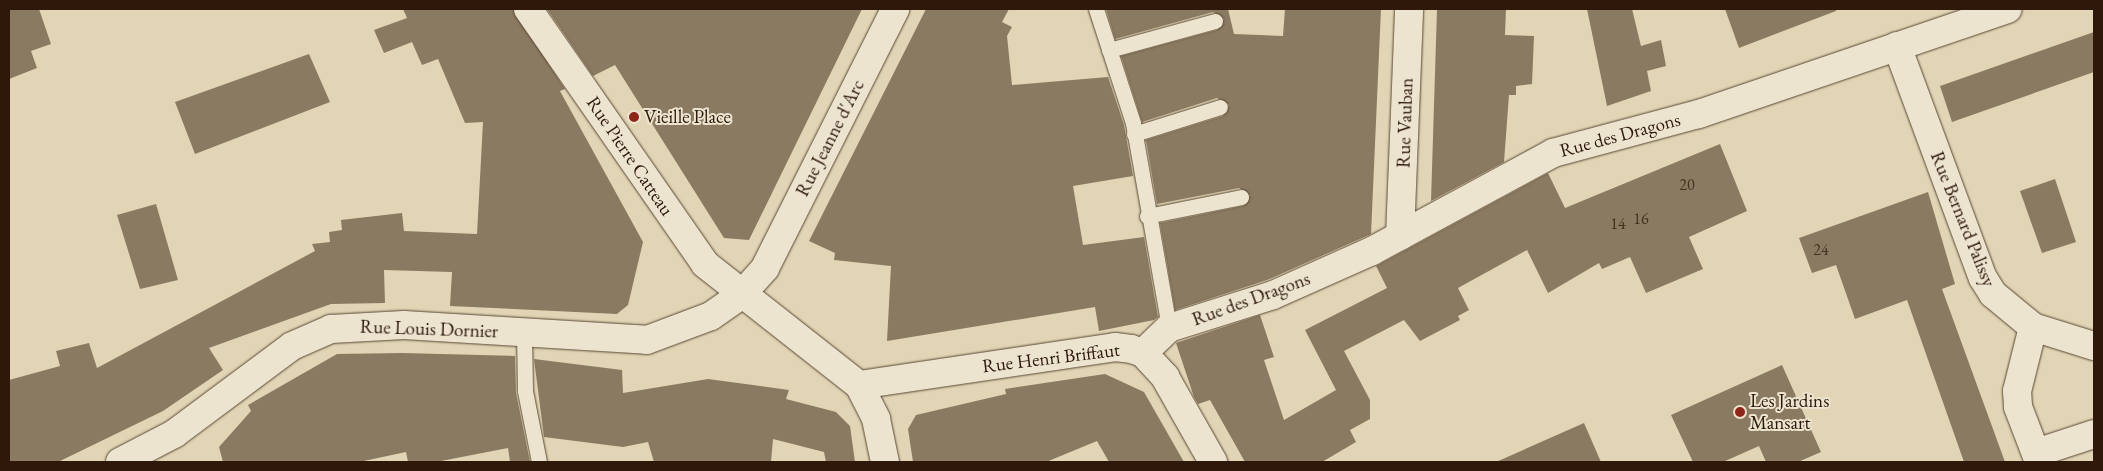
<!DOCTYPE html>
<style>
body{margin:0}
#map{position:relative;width:2103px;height:471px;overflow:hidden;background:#e1d5b5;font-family:"EB Garamond",serif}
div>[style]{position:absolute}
.building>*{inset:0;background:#8b7a62}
.roads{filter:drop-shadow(0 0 1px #5a4734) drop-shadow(0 0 1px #5a4734)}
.service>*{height:15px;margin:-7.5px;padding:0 7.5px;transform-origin:7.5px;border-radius:7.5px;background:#ece4cf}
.minor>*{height:28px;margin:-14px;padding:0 14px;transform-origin:14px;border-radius:14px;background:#ece4cf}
.tertiary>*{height:28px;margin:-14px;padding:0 14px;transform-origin:14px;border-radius:14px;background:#ece4cf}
.dots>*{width:14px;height:14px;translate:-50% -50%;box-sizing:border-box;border:2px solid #ece4cf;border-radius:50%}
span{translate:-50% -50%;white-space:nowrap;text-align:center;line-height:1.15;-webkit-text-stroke:4px #ece4cf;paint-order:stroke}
.number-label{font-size:16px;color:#44301f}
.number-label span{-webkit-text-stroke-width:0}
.poi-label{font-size:19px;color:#2d1809}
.left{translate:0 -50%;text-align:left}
.street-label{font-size:19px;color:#2d1809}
.frame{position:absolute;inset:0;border:10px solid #2d1809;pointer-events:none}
</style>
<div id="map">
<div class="building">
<div style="clip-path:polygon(9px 9px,39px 9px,51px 44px,31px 51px,37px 68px,9px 79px)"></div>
<div style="clip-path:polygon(403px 9px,513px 9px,565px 89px,560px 91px,643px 242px,628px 305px,617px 314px,450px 306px,452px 272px,384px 270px,385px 303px,331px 304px,209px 348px,223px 370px,163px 411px,58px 462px,9px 462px,9px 380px,60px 366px,56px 351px,89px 343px,97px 368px,315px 251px,312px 244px,330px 242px,329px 232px,342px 230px,341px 220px,402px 213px,404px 231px,477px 234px,483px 122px,465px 123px,438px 59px,422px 65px,412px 42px,384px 53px,374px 30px,407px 18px)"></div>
<div style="clip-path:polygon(547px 9px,862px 9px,749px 240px,724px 238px,615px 65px,593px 76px)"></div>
<div style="clip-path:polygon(926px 9px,1009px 9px,1002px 22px,1012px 27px,1007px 36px,1012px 85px,1108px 77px,1124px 125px,1133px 176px,1073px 186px,1083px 245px,1144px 237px,1158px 317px,1154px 320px,1099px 331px,1095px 307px,887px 341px,891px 266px,834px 260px,835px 253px,809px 241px)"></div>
<div style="clip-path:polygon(1106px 9px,1228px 9px,1234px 34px,1283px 36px,1285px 9px,1381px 9px,1371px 234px,1267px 280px,1175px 310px,1160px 223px,1243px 206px,1250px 195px,1239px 188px,1157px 204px,1146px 140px,1223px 116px,1229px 105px,1217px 98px,1142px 122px,1121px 56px,1217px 30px,1224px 19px,1213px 12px,1115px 39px)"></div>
<div style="clip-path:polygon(1437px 9px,1506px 9px,1505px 35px,1534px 36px,1532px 84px,1516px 86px,1516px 95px,1509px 95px,1504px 162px,1431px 201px)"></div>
<div style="clip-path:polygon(1587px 9px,1632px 9px,1641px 46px,1661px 40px,1666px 66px,1647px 71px,1651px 91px,1607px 106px)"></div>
<div style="clip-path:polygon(1725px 9px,1836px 9px,1836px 11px,1739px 48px)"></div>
<div style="clip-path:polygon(2094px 32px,2094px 72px,1952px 122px,1940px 86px)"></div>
<div style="clip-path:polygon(309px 54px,330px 102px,195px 154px,175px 102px)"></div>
<div style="clip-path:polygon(1720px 144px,1747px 211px,1689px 237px,1703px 269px,1646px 293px,1630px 257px,1602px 269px,1599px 263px,1548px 293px,1527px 250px,1458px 288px,1469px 310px,1458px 316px,1460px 320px,1420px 341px,1404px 320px,1344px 351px,1370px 400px,1370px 419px,1350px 430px,1356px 442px,1322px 462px,1245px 462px,1210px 400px,1198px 404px,1194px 397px,1176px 343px,1260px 315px,1274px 357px,1264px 360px,1284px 420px,1336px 390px,1305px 330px,1387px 288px,1376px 266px,1548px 173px,1565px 208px)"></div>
<div style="clip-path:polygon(2055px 179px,2076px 242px,2042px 253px,2020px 191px)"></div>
<div style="clip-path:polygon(1928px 192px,1955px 284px,1942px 289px,2005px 462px,1964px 462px,1907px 300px,1855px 319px,1836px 265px,1812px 273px,1799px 238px)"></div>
<div style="clip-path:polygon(156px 204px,178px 280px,140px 289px,117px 215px)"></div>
<div style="clip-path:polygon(402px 353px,515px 356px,516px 393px,530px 462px,510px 462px,508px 448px,436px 462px,408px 462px,406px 452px,359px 462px,223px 462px,219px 447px,251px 411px,248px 405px,337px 354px)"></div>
<div style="clip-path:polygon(534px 359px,622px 370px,623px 393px,708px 379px,789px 390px,786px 399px,836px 412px,850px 426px,855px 462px,826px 462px,824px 452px,773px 439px,771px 462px,654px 462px,648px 442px,623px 447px,544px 437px)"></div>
<div style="clip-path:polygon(1782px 365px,1821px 452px,1798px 462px,1766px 462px,1759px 446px,1723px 462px,1693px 462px,1671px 415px)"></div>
<div style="clip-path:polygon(1105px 374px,1144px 392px,1184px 462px,1109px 462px,1097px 441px,1046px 462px,913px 462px,908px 429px,916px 415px,1006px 394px,1005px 389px)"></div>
<div style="clip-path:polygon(1584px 423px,1601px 462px,1496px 462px)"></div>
</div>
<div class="roads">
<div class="service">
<div style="left:1096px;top:9px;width:120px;rotate:72deg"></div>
<div style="left:1133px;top:123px;width:208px;rotate:80deg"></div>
<div style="left:1109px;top:50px;width:110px;rotate:-15.3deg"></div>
<div style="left:1134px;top:134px;width:90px;rotate:-17.4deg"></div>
<div style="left:1147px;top:216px;width:96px;rotate:-11.4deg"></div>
<div style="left:524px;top:333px;width:58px;rotate:89deg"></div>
<div style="left:525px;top:391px;width:72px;rotate:78.8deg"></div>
</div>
<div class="minor">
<div style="left:1897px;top:46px;width:247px;rotate:69.7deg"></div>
<div style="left:1983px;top:278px;width:19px;rotate:58deg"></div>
<div style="left:1993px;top:294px;width:52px;rotate:39.5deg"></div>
<div style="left:2033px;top:327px;width:64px;rotate:17.3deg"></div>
<div style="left:1400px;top:236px;width:227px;rotate:-87.7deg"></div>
<div style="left:2033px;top:327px;width:66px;rotate:104deg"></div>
<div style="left:2017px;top:391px;width:16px;rotate:86deg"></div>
<div style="left:2018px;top:407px;width:59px;rotate:69.1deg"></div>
<div style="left:1143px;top:353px;width:36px;rotate:-44deg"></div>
<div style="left:1169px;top:328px;width:109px;rotate:-17.6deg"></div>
<div style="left:1273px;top:295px;width:108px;rotate:-24deg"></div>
<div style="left:1372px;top:251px;width:206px;rotate:-28.4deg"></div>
<div style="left:1553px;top:153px;width:151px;rotate:-15deg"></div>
<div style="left:1699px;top:114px;width:326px;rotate:-18.8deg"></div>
<div style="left:859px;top:385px;width:259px;rotate:-8.4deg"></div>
<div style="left:1115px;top:347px;width:16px;rotate:7deg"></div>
<div style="left:1131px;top:349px;width:13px;rotate:18deg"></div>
<div style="left:1143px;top:353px;width:33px;rotate:47deg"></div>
<div style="left:1165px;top:377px;width:98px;rotate:60.5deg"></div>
<div style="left:2036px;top:453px;width:61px;rotate:-18.1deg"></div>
<div style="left:120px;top:462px;width:61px;rotate:-27.4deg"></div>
<div style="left:174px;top:434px;width:147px;rotate:-36.7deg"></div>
<div style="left:292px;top:346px;width:43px;rotate:-23.6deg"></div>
<div style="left:331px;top:329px;width:73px;rotate:-3.1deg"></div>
<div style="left:404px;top:325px;width:243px;rotate:3.5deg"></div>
<div style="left:647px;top:340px;width:68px;rotate:-20.6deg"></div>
<div style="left:711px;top:316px;width:37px;rotate:-35deg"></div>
<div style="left:741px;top:295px;width:36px;rotate:-48deg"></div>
<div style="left:765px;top:268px;width:290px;rotate:-63.3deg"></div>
</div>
<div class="tertiary">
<div style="left:528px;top:9px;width:310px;rotate:55.2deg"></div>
<div style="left:705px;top:264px;width:196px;rotate:38.2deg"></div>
<div style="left:859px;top:385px;width:38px;rotate:63deg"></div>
<div style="left:876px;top:419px;width:44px;rotate:78.2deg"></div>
</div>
</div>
<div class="dots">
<div style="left:634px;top:117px;background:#8f2418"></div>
<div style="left:1740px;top:412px;background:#8f2418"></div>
</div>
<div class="number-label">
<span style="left:1687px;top:185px">20</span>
<span style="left:1641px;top:219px">16</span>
<span style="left:1618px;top:224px">14</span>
<span style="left:1821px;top:250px">24</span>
</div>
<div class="poi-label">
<span class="left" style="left:644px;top:117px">Vieille Place</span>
<span class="left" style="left:1750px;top:412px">Les Jardins<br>Mansart</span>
</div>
<div class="street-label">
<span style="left:1405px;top:123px;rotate:-88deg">Rue Vauban</span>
<span style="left:1620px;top:135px;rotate:-15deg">Rue des Dragons</span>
<span style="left:830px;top:138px;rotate:-63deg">Rue Jeanne d'Arc</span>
<span style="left:630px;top:156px;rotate:56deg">Rue Pierre Catteau</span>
<span style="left:1963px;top:219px;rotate:68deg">Rue Bernard Palissy</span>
<span style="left:1251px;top:299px;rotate:-20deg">Rue des Dragons</span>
<span style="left:429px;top:329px;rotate:2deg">Rue Louis Dornier</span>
<span style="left:1051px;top:358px;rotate:-7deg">Rue Henri Briffaut</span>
</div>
<div class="frame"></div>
</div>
